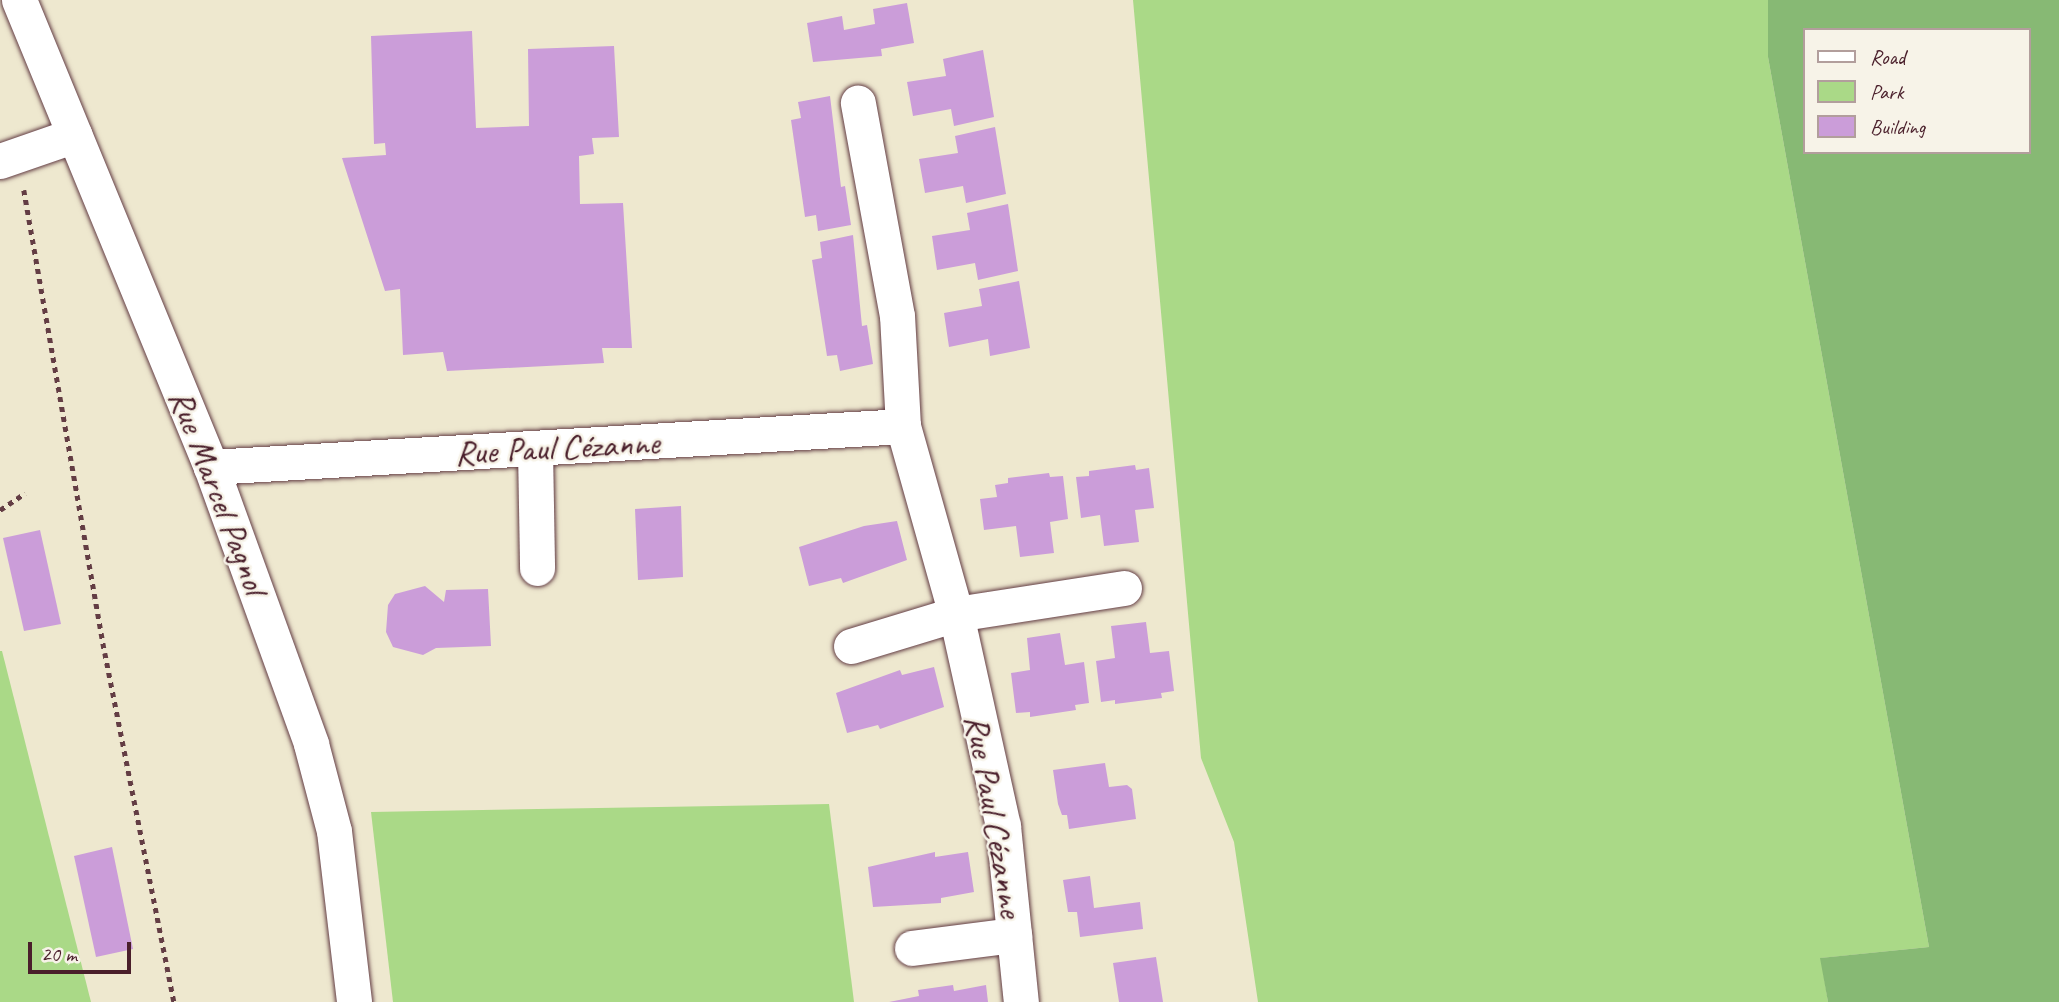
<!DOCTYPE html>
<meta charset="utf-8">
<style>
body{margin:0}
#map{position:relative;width:2059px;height:1002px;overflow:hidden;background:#eee8cf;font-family:Caveat,sans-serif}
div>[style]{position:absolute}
.green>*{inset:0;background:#aad987}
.forest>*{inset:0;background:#87b974}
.building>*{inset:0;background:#cb9dd9}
.path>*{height:4.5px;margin-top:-2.25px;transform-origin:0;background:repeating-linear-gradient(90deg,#633d44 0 5px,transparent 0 10px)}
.roads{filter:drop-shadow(0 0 2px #633d44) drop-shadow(0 0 2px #633d44)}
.minor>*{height:35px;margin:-17.5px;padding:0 17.5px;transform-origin:17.5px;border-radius:17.5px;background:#fff}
span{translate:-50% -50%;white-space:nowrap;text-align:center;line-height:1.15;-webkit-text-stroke:5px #f7f3e8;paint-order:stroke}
.street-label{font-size:35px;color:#4a1f2b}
.legend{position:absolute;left:1803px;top:28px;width:228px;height:126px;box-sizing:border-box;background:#f7f3e8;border:2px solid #b29e9c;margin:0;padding:9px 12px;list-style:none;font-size:21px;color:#4a1f2b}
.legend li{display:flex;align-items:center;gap:14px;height:35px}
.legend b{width:35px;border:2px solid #b29e9c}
.scale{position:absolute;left:28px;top:942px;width:103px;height:32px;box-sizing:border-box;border:4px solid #4a1f2b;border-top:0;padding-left:9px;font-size:21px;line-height:24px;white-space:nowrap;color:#4a1f2b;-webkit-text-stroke:5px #f7f3e8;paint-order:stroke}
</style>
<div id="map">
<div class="green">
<div style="clip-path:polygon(1133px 0,1768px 0,1768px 57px,1929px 947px,1821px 958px,1828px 1002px,1258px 1002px,1234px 842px,1201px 758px)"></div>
<div style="clip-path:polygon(0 651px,2px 651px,91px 1002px,0 1002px)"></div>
<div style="clip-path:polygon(829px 804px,854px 1002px,393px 1002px,371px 812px)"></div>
</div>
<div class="forest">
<div style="clip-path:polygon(evenodd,1768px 0,2059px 0,2059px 1002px,1828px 1002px,1820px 958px,1929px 947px,1768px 57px,1768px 0,1805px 30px,2029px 30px,2029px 152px,1805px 152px,1805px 30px)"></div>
</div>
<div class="building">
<div style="clip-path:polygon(907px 3px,914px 43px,881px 49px,882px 56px,813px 62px,807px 23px,842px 16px,844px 30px,875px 24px,873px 9px)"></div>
<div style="clip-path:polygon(472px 31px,476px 128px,529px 126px,528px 49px,614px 46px,619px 137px,592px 138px,594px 154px,579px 156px,580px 204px,623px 203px,632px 348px,602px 348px,604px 363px,447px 371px,443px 352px,403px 355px,400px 289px,385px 291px,342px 158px,386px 155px,385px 143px,374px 144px,371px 36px)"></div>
<div style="clip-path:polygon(983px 50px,994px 117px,954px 126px,951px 109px,913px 116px,907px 82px,946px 76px,943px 59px)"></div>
<div style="clip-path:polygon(830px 96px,841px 187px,845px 186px,851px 225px,818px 231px,816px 215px,805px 217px,791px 120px,801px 118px,798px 102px)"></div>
<div style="clip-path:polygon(995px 127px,1006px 194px,966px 203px,963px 186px,925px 193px,919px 159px,958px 153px,955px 136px)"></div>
<div style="clip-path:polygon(1008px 204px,1018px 271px,978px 280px,975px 263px,937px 270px,932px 236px,970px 230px,967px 213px)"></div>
<div style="clip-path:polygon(853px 235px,862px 326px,867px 325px,873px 364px,840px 371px,837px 355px,827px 356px,812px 260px,822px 258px,820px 242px)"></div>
<div style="clip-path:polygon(1019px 281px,1030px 348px,990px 356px,988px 339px,949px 347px,944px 313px,982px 306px,979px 289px)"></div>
<div style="clip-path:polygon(1135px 465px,1136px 470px,1149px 468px,1154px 508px,1135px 510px,1139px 542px,1104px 546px,1100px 515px,1081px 518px,1076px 477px,1089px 476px,1089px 471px)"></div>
<div style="clip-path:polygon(1049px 473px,1050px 477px,1063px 476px,1068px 519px,1050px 522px,1054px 553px,1020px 557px,1016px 526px,984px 530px,980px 499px,997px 497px,995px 485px,1008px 483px,1008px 478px)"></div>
<div style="clip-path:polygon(681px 506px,683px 577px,638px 580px,635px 509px)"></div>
<div style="clip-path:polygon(897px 521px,907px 560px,843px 583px,841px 578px,809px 586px,799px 547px,864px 526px)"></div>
<div style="clip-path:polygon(40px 530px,61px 624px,24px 631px,3px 538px)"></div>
<div style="clip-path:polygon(425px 586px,444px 602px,446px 590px,488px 589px,491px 646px,436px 648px,423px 655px,393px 647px,386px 632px,388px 605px,395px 594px)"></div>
<div style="clip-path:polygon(1146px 622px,1150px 653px,1169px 651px,1174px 691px,1161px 693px,1162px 698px,1115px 704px,1115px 700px,1101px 702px,1096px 661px,1115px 658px,1111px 626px)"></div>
<div style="clip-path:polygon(1060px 633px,1065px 665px,1084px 662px,1089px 703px,1075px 705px,1076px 710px,1030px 717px,1030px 712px,1016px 713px,1011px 673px,1030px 670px,1027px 638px)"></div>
<div style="clip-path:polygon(934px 667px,944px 707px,880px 729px,878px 725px,847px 733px,836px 693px,900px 670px,902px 675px)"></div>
<div style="clip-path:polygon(1105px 763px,1109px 787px,1127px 785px,1132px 789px,1136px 819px,1069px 829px,1067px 815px,1062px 815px,1058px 804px,1053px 770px)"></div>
<div style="clip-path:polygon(112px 847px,133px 949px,96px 957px,74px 856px)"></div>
<div style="clip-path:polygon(935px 852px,935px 857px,968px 852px,974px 892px,941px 898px,941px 903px,873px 907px,868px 867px)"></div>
<div style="clip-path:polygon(1090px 876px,1094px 908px,1140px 902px,1143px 929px,1080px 937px,1077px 912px,1068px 912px,1063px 880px)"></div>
<div style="clip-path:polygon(1156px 957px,1163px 1002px,1119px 1002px,1113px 963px)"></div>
<div style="clip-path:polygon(953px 985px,954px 991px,986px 985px,988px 1002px,889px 1002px,919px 996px,918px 990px)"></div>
</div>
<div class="path">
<div style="left:24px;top:190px;width:470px;rotate:80.1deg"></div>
<div style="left:105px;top:653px;width:356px;rotate:78.8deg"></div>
<div style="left:0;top:510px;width:30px;rotate:-34deg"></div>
</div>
<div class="roads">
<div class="minor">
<div style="left:19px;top:0;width:505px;rotate:67.65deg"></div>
<div style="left:211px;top:467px;width:294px;rotate:70.1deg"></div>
<div style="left:311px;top:744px;width:90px;rotate:75.2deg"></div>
<div style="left:334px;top:831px;width:172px;rotate:83.3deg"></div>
<div style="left:0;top:161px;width:79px;rotate:-19.1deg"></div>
<div style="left:903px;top:426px;width:195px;rotate:74.3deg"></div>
<div style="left:956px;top:614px;width:217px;rotate:77.5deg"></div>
<div style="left:1003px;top:826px;width:177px;rotate:84.2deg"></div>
<div style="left:535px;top:449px;width:119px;rotate:89deg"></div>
<div style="left:211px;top:467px;width:693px;rotate:-3.39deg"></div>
<div style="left:903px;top:426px;width:110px;rotate:-93.1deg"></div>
<div style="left:897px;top:316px;width:217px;rotate:-100.4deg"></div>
<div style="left:851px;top:646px;width:110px;rotate:-16.9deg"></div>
<div style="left:956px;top:614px;width:170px;rotate:-8.8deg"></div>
<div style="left:912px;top:948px;width:103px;rotate:-7.3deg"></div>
</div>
</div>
<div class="street-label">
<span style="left:557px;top:448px;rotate:-3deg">Rue Paul Cézanne</span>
<span style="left:218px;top:492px;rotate:69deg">Rue Marcel Pagnol</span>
<span style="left:994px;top:816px;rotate:80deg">Rue Paul Cézanne</span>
</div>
<ul class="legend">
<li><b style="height:9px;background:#fff"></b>Road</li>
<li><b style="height:19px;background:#aad987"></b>Park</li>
<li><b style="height:19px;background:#cb9dd9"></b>Building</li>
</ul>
<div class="scale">20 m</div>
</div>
